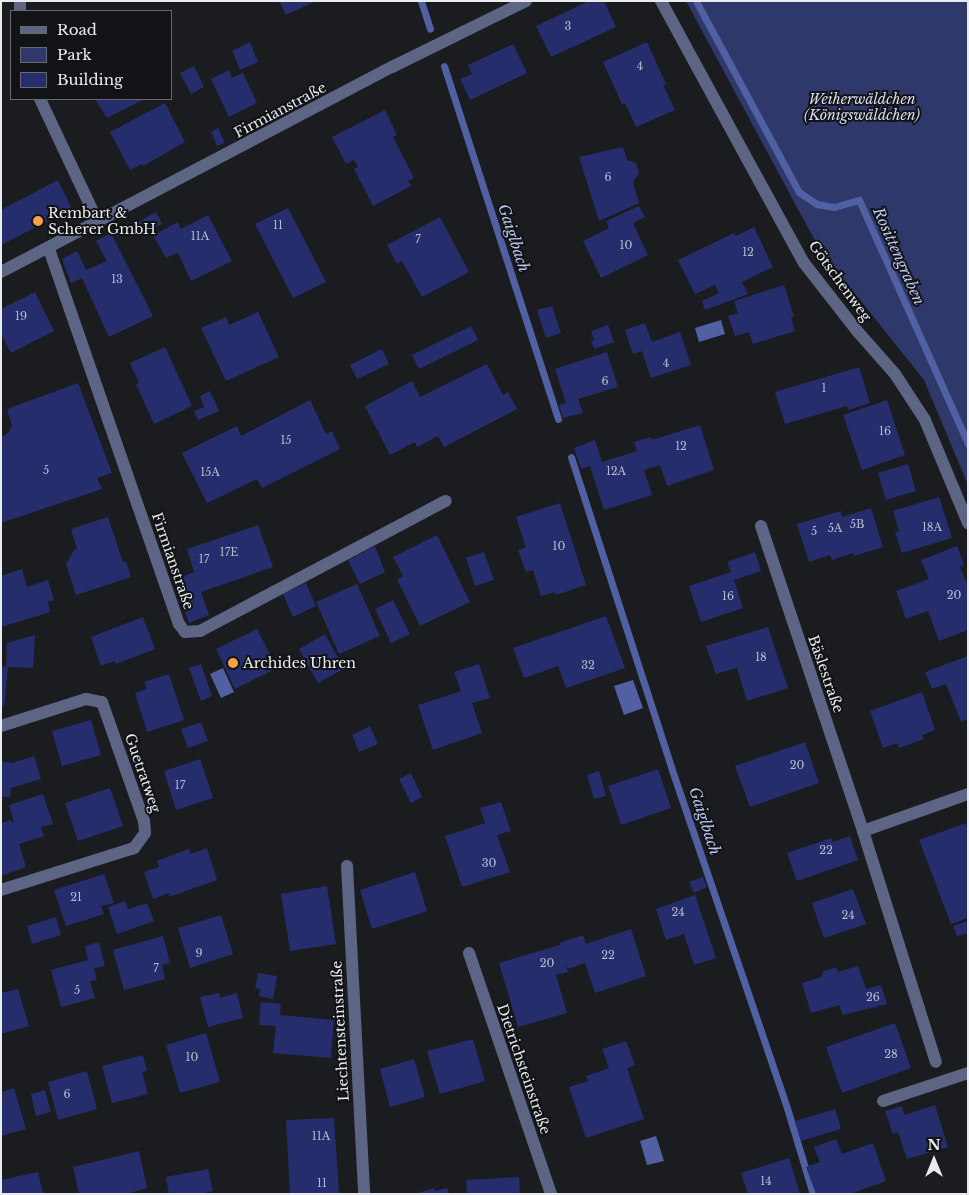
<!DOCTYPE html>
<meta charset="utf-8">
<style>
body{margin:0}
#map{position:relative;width:969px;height:1195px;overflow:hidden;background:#1b1c20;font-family:"Libre Baskerville",serif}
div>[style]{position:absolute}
.green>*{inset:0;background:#2f386a}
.water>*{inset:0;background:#515fa3}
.stream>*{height:7px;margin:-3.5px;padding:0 3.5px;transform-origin:3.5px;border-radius:3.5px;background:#515fa3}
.building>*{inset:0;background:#252d6d}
.minor>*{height:12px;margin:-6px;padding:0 6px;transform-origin:6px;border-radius:6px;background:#5d6584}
.dots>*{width:14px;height:14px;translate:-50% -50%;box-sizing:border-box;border:2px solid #121317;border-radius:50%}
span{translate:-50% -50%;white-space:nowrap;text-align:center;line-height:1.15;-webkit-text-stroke:4px #121317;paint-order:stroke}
.number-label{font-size:11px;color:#b9bcce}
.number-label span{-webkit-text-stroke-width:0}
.park-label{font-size:14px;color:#d6dcf0;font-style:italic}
.street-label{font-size:14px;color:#eaebee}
.poi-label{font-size:14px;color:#eaebee}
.left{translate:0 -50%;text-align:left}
.water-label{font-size:15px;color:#bcc7ee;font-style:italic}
.frame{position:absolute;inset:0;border:2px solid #eaebee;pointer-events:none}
.legend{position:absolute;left:10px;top:10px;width:162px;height:90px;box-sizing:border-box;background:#121317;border:1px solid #68696d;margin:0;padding:6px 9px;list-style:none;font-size:15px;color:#eaebee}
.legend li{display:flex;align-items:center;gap:10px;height:25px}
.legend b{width:25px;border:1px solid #68696d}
.north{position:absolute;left:909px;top:1135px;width:50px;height:50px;-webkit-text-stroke:4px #121317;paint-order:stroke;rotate:0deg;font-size:14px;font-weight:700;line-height:20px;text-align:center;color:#eaebee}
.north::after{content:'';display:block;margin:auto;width:18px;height:22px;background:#eaebee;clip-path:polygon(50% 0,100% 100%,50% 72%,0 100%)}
</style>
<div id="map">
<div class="green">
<div style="clip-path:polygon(686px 1px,968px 1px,968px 485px,924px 380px,825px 256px,813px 237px)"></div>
</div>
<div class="water">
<div style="clip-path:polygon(721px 320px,725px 334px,699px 342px,695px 328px)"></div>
<div style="clip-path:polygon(223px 668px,234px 692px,221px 698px,210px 674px)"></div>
<div style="clip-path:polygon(633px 680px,643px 708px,624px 715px,614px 686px)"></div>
<div style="clip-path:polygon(656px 1136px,664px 1161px,647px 1165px,640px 1141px)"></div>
</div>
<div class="stream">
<div style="left:421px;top:1px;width:29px;rotate:72deg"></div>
<div style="left:696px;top:1px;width:217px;rotate:61.7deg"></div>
<div style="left:799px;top:192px;width:22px;rotate:34deg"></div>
<div style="left:817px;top:204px;width:17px;rotate:10deg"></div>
<div style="left:834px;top:207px;width:26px;rotate:-16deg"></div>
<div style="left:859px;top:200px;width:267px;rotate:65.9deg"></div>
<div style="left:444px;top:66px;width:371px;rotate:72.1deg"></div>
<div style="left:571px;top:457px;width:326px;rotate:72.1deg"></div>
<div style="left:671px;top:767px;width:360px;rotate:71.2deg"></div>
<div style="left:787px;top:1108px;width:90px;rotate:73.2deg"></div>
</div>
<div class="building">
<div style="clip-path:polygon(279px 1px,316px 1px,286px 15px)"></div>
<div style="clip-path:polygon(589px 1px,604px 1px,616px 27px,551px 57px,536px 26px)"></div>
<div style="clip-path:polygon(250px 42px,258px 62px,240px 70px,232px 51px)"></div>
<div style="clip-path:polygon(647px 42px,666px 84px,663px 85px,675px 110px,636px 127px,625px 103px,622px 104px,603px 62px)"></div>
<div style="clip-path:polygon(513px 44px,527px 73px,470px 100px,460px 79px,472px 74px,468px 65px)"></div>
<div style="clip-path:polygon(194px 66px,204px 87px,191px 94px,180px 73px)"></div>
<div style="clip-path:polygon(229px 70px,232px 78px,243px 73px,257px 103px,229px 117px,211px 79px)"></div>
<div style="clip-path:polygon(95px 99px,145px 99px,107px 118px)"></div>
<div style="clip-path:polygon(165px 103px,185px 142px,143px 166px,142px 164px,130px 170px,110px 132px)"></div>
<div style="clip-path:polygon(385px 110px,397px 135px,393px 137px,414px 178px,408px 181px,411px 186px,373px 206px,354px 169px,358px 167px,354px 160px,346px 164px,332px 137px)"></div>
<div style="clip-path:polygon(218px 128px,225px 143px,217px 146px,211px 132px)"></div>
<div style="clip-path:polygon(623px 147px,627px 160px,636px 163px,639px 174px,633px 182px,639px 203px,599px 221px,579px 157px)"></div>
<div style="clip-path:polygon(58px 180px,72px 209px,1px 245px,1px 210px)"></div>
<div style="clip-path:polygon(639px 206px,645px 217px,633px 223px,648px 255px,601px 278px,583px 241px,609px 228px,606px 221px)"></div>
<div style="clip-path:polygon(288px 208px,326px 282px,293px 298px,255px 224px)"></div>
<div style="clip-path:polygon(156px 212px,162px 224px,141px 235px,135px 224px)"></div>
<div style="clip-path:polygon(208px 215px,232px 261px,191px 281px,178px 253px,166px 258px,153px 235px,178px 222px,181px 229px)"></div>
<div style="clip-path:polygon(440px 217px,469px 272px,422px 297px,402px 261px,397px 264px,387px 245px)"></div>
<div style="clip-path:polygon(754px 227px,773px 267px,742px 282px,748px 294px,705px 310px,702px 301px,719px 293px,715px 285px,695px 294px,678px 260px,734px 233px,736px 236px)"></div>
<div style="clip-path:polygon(111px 233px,153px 316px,109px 337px,82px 278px,71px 283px,62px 259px,77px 251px,86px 270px,107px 261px,96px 241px)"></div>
<div style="clip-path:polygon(784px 285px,794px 316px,791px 317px,795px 331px,753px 344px,749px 332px,735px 336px,728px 316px,738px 313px,734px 301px)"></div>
<div style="clip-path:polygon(35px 292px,54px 331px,11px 353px,1px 334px,1px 309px)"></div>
<div style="clip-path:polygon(552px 306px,561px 333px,546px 338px,537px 310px)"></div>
<div style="clip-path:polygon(258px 312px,279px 357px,226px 381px,201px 328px,226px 317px,229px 325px)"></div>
<div style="clip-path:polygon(645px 323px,652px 342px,680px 332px,691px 365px,651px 378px,642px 351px,633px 354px,625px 330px)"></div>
<div style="clip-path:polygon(608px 325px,614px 342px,594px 349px,591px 341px,594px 340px,591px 331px)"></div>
<div style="clip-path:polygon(471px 326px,478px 340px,419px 369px,412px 355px)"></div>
<div style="clip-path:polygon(165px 347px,192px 406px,154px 424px,136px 384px,139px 383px,130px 363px)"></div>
<div style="clip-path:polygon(382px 349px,389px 364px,357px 379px,350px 365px)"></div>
<div style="clip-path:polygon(607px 352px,618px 387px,578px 399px,583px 413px,563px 418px,559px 405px,566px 403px,555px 369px)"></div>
<div style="clip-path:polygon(487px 364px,503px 395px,508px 392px,517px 409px,444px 447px,438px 436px,417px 447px,415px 442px,390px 455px,365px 406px,412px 381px,420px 397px)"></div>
<div style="clip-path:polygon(859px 367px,870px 403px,848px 410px,847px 406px,785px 424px,775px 392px)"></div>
<div style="clip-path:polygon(78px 383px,112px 473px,97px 478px,102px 489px,1px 523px,1px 437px,8px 433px,12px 426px,7px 409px)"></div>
<div style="clip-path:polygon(210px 391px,219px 411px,198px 420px,194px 411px,204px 407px,200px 396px)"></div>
<div style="clip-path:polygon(310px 400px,326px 434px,332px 431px,340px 449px,262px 488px,257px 479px,207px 503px,182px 453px,237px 426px,241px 436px)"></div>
<div style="clip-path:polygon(887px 400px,905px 455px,862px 470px,843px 415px)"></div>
<div style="clip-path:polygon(700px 425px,714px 470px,667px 486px,660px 465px,644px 470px,652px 495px,604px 510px,590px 466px,581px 469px,574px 448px,595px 440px,602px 462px,637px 451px,634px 442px,651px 437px,652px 440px)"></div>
<div style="clip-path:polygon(908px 464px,916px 491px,886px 500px,878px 473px)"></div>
<div style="clip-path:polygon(939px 497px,952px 538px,902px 553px,895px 532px,899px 531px,893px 511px)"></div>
<div style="clip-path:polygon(560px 503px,586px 585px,556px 595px,555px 592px,541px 596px,533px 570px,526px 572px,518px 550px,526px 547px,516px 517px)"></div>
<div style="clip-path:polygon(871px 508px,883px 547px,854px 556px,853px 553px,832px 560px,830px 555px,809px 562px,797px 524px,841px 511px,842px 517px)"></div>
<div style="clip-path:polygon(108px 517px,123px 562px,126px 561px,131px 577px,76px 595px,66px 564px,74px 550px,77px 549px,71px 529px)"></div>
<div style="clip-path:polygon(258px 525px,273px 567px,201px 592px,209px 615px,189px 623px,174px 580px,194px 572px,187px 549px)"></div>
<div style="clip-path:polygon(437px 535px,470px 602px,420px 626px,397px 579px,403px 576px,393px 557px)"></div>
<div style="clip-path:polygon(375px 546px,385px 572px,360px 584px,348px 560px)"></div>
<div style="clip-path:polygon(957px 546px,964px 565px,960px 567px,968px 586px,968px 630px,939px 641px,928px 611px,906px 619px,896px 591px,929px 579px,921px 560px)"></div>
<div style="clip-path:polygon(484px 552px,494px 580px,475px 586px,466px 558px)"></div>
<div style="clip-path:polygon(755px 552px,761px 571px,734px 580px,743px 608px,701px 622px,689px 586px,731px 572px,727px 562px)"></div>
<div style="clip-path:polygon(22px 569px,27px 587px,48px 580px,54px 600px,48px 602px,50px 612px,1px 627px,1px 576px)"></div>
<div style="clip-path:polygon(306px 583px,316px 606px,293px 617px,283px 594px)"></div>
<div style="clip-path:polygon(357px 584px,380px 636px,339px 654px,316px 602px)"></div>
<div style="clip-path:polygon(393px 600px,410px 634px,391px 643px,375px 609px)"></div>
<div style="clip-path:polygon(606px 616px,625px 668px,566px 688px,558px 666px,524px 678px,513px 648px)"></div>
<div style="clip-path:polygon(143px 617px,155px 649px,116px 664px,115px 661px,101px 666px,91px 637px)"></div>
<div style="clip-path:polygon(768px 627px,788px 688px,747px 701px,737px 668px,716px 674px,706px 646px)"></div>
<div style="clip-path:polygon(257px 629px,277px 668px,235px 689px,216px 649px)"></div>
<div style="clip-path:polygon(325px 634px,344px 669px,318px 683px,299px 649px)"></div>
<div style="clip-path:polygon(35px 635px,33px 668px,8px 667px,4px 706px,1px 706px,1px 666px,6px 667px,7px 643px)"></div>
<div style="clip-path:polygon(968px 656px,968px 719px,961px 722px,946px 684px,932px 689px,925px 672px)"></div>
<div style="clip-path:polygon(201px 664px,212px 696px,201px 701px,189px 668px)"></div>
<div style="clip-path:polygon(479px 664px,490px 698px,472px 703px,482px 733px,433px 750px,418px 705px,461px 691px,454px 672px)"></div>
<div style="clip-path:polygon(169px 674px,184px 720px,147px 732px,135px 693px,147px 689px,144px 682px)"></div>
<div style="clip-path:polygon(922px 692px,935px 730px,922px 735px,924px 739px,899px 748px,897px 743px,883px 748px,870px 711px)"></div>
<div style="clip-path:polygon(91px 720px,101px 755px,62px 766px,52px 731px)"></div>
<div style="clip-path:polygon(201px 722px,208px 741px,188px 748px,181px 729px)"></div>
<div style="clip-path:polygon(370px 726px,378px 744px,359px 752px,352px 735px)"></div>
<div style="clip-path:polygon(805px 742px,819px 783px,750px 807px,735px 766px)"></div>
<div style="clip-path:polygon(34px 756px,41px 779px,11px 788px,10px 797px,1px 797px,1px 761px,12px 763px)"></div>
<div style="clip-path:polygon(200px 759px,213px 798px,176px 810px,164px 771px)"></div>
<div style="clip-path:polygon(658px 769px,671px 808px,621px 825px,608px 786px)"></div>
<div style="clip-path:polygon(599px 771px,606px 796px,594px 799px,587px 775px)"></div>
<div style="clip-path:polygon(411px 773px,422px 797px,411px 803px,399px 779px)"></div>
<div style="clip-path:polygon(110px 788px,123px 826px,78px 841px,65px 803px)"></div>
<div style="clip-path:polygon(43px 794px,53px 824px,41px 827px,44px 836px,19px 844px,26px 867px,1px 876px,1px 823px,11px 820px,12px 823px,14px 822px,9px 805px)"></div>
<div style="clip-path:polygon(501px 802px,511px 831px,497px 835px,510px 872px,462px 887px,445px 836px,485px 823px,480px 808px)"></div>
<div style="clip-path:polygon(966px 823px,968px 828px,968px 918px,951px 924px,919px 840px)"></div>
<div style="clip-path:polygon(850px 836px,858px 860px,797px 881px,787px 853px,831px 838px,833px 842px)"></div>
<div style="clip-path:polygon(207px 848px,217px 880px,169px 897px,169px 893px,153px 899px,144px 872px,159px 867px,157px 861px,189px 849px,191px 854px)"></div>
<div style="clip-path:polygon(415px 872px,427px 911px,372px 929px,360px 890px)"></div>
<div style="clip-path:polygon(104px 874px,114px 903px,101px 906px,104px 914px,66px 926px,54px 890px)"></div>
<div style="clip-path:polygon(703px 877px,707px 887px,694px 893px,689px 882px)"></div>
<div style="clip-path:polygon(327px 886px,336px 944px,290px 951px,281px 894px)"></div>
<div style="clip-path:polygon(853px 889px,866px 924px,824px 938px,812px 903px)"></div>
<div style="clip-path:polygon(695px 895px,716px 958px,694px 965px,684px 934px,666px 940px,656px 909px)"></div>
<div style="clip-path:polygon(125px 901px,128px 909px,147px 903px,154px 921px,117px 934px,108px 907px)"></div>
<div style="clip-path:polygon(221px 915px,233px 954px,190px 968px,178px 928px)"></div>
<div style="clip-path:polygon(56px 917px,61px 935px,32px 944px,27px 926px)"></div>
<div style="clip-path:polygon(968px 921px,968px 933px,957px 936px,953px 926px)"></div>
<div style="clip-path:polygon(631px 929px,646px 976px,595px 993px,585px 963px,568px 969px,565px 963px,568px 972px,556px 975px,567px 1013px,518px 1027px,499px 963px,560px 945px,559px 943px,583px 935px,586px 944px)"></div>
<div style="clip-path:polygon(163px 936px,170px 963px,162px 965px,165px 979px,124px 990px,113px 950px)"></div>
<div style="clip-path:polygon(99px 942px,105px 966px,94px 968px,97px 980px,90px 981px,95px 998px,61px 1007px,51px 970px,88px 960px,85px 946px)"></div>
<div style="clip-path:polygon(858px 966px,866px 989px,881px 985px,887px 1004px,843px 1015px,839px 1005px,811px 1013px,802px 983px,821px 977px,824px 971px,836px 967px,838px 972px)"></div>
<div style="clip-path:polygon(258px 973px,277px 976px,273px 999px,259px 996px,260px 989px,255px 988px)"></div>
<div style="clip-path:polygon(18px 989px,29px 1026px,1px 1034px,1px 993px)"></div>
<div style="clip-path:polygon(219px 993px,220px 998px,237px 993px,243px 1018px,208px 1027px,200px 997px)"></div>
<div style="clip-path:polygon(261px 1002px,281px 1004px,280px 1015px,334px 1020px,331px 1058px,273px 1053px,276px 1026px,259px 1025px)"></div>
<div style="clip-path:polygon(895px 1023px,911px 1068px,842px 1093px,826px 1047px)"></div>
<div style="clip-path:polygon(206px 1033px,220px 1082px,180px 1093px,166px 1045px)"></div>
<div style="clip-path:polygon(473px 1039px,485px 1081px,440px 1094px,427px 1051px)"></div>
<div style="clip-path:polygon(626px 1041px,635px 1065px,627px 1068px,644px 1119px,586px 1138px,569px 1087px,588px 1081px,586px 1076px,609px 1068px,602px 1049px)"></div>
<div style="clip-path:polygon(143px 1055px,147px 1071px,142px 1072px,148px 1094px,112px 1103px,102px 1066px)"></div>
<div style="clip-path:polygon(414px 1059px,425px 1097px,390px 1107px,380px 1069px)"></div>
<div style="clip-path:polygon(87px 1071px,97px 1109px,58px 1120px,48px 1082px)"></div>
<div style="clip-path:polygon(14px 1088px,26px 1129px,1px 1136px,1px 1092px)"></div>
<div style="clip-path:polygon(45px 1090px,51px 1112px,36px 1116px,31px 1094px)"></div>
<div style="clip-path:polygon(935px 1105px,948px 1147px,907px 1159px,898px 1132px,893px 1134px,885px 1111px,902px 1106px,904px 1115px)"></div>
<div style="clip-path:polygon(835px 1109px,841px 1129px,801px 1141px,795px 1121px)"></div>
<div style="clip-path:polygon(334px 1118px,339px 1194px,290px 1194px,286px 1120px)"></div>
<div style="clip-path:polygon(836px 1139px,842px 1154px,873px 1143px,886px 1181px,850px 1194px,816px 1194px,806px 1167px,820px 1162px,814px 1147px)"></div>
<div style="clip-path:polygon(139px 1151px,147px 1188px,126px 1194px,79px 1194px,73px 1167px)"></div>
<div style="clip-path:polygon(789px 1158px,800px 1194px,748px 1194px,741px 1173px)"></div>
<div style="clip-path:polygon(208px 1169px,213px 1191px,199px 1194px,169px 1194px,166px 1177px)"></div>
<div style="clip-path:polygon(38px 1172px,43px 1194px,1px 1194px,1px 1180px)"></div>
<div style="clip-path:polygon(519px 1177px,520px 1194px,467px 1194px,466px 1180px)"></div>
<div style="clip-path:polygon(434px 1188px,435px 1191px,447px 1188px,449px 1194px,414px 1194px)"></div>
</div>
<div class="minor">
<div style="left:661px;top:1px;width:298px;rotate:61.4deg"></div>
<div style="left:804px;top:263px;width:88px;rotate:52deg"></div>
<div style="left:858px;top:332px;width:56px;rotate:48.6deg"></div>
<div style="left:895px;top:374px;width:55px;rotate:56.9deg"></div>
<div style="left:925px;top:420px;width:112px;rotate:67.3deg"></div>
<div style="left:20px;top:11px;width:10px;rotate:-90deg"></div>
<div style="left:40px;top:99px;width:136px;rotate:64.8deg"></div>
<div style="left:49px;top:249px;width:397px;rotate:70.9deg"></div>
<div style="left:179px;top:624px;width:10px;rotate:53deg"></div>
<div style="left:185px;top:632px;width:15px;rotate:-4deg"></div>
<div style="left:200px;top:631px;width:278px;rotate:-27.9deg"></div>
<div style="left:1px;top:272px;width:441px;rotate:-27.7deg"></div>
<div style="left:392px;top:67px;width:149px;rotate:-26.2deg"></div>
<div style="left:761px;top:526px;width:322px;rotate:71.5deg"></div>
<div style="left:863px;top:831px;width:242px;rotate:72.5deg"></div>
<div style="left:1px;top:726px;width:89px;rotate:-17.6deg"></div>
<div style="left:86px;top:699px;width:16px;rotate:11deg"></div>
<div style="left:102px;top:702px;width:126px;rotate:70.6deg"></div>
<div style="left:144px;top:821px;width:12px;rotate:85deg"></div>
<div style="left:145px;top:833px;width:19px;rotate:126deg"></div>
<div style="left:134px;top:848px;width:139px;rotate:162.5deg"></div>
<div style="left:863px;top:831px;width:111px;rotate:-19.4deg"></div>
<div style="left:347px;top:866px;width:328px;rotate:87deg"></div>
<div style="left:469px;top:953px;width:255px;rotate:71.2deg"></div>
<div style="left:883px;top:1101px;width:89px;rotate:-18.2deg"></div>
</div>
<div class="dots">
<div style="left:38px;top:221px;background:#f7a149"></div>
<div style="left:233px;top:663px;background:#f7a149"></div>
</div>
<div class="number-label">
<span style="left:568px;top:26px">3</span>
<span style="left:640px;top:66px">4</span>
<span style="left:608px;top:177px">6</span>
<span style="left:278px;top:225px">11</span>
<span style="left:200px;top:236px">11A</span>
<span style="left:418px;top:239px">7</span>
<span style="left:626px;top:245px">10</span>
<span style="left:748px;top:252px">12</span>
<span style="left:117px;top:279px">13</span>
<span style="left:21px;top:316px">19</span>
<span style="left:666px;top:363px">4</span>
<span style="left:605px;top:381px">6</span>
<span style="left:824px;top:388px">1</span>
<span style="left:885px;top:431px">16</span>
<span style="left:286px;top:440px">15</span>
<span style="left:681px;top:446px">12</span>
<span style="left:46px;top:470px">5</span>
<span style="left:616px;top:471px">12A</span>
<span style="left:210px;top:472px">15A</span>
<span style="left:857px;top:524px">5B</span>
<span style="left:932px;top:527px">18A</span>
<span style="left:835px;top:528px">5A</span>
<span style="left:814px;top:531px">5</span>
<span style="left:559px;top:546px">10</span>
<span style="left:229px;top:552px">17E</span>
<span style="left:204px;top:559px">17</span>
<span style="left:954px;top:595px">20</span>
<span style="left:728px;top:596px">16</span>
<span style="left:761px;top:657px">18</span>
<span style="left:588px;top:665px">32</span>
<span style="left:797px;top:765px">20</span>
<span style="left:180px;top:785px">17</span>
<span style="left:826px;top:850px">22</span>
<span style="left:489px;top:863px">30</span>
<span style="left:76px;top:897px">21</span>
<span style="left:678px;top:912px">24</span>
<span style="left:848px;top:915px">24</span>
<span style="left:199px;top:953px">9</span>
<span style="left:608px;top:955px">22</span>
<span style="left:547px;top:963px">20</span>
<span style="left:156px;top:968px">7</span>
<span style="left:77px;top:990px">5</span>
<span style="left:873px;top:997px">26</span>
<span style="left:891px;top:1054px">28</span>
<span style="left:192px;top:1057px">10</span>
<span style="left:67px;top:1094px">6</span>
<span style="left:321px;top:1136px">11A</span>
<span style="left:766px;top:1181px">14</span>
<span style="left:322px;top:1183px">11</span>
</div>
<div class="park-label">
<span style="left:862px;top:107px">Weiherwäldchen<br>(Königswäldchen)</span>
</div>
<div class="street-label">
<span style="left:280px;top:110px;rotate:-28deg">Firmianstraße</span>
<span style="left:840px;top:281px;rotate:54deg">Götschenweg</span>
<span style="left:173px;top:561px;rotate:71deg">Firmianstraße</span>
<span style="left:826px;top:674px;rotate:71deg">Bäslestraße</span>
<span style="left:143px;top:773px;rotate:71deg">Guetratweg</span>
<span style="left:340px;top:1031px;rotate:-93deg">Liechtensteinstraße</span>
<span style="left:524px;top:1069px;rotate:71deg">Dietrichsteinstraße</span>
</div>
<div class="poi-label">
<span class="left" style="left:48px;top:221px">Rembart &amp;<br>Scherer GmbH</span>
<span class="left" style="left:243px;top:663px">Archides Uhren</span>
</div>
<div class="water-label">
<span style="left:514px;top:238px;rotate:72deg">Gaiglbach</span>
<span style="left:899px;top:256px;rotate:66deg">Rosittengraben</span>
<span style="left:705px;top:821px;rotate:72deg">Gaiglbach</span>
</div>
<div class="frame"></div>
<ul class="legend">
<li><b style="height:6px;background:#5d6584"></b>Road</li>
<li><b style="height:14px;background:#2f386a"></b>Park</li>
<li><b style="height:14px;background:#252d6d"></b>Building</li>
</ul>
<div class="north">N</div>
</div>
